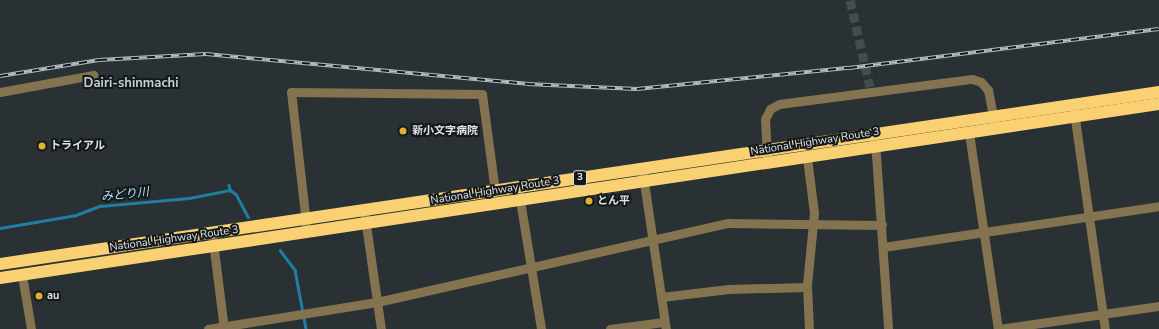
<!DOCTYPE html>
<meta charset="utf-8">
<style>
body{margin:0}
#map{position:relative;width:1159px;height:329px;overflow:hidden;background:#293135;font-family:"Nunito Sans","Noto Sans JP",sans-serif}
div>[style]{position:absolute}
.stream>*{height:2.5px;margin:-1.25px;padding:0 1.25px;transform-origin:1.25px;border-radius:1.25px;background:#207ea0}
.minor-tunnel>*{height:9px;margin-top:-4.5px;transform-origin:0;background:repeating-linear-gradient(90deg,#444c4f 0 9px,transparent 0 13.5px)}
.minor>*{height:9px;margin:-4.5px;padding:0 4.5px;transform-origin:4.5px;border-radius:4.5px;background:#84734f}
.highway>*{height:12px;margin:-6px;padding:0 6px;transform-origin:6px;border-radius:6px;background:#fad172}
.rail>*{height:4px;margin-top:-2px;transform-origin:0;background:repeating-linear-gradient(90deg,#14181a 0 8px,#b7bcbf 0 16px);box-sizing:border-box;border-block:1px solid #b7bcbf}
.dots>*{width:11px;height:11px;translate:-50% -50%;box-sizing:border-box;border:2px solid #14181a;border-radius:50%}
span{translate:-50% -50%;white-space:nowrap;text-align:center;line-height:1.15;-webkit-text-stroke:4px #14181a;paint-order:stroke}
.shield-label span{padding:1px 3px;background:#14181a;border:1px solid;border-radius:3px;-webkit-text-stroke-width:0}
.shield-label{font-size:10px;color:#dee3e5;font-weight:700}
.poi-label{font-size:11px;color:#dee3e5;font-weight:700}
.left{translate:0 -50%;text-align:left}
.street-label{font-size:11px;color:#dee3e5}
.water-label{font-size:12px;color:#b0e2fa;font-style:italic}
.quarter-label{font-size:13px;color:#c4ced3;font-weight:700}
</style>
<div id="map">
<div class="stream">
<div style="left:229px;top:185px;width:5px;rotate:79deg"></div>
<div style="left:230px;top:190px;width:7px;rotate:34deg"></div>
<div style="left:236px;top:194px;width:26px;rotate:62deg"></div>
<div style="left:0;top:228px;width:77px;rotate:-9.7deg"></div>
<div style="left:76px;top:215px;width:26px;rotate:-21deg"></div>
<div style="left:100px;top:206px;width:89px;rotate:-5.1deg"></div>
<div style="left:189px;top:198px;width:42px;rotate:-11deg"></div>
<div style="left:280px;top:250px;width:25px;rotate:53deg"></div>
<div style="left:295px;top:270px;width:60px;rotate:79.4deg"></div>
</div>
<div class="minor-tunnel">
<div style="left:850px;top:0;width:89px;rotate:77.1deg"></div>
</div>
<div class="minor">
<div style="left:0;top:92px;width:95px;rotate:-10.4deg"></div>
<div style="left:1074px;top:112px;width:219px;rotate:81.9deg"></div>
<div style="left:969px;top:133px;width:198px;rotate:81.6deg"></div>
<div style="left:875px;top:141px;width:188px;rotate:86deg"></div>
<div style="left:767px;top:157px;width:38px;rotate:-93deg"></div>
<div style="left:765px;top:119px;width:11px;rotate:-63deg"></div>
<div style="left:770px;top:109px;width:10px;rotate:-29deg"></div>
<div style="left:779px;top:104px;width:195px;rotate:-7.4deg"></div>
<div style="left:972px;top:79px;width:9px;rotate:18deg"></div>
<div style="left:981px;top:82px;width:11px;rotate:49deg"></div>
<div style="left:988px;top:90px;width:33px;rotate:79deg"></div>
<div style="left:807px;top:158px;width:55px;rotate:82.7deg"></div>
<div style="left:814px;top:213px;width:72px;rotate:95.6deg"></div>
<div style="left:807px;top:285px;width:44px;rotate:87.4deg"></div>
<div style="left:642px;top:169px;width:162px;rotate:81.5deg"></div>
<div style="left:519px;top:194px;width:137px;rotate:80.7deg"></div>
<div style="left:364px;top:211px;width:119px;rotate:81.8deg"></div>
<div style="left:307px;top:232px;width:141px;rotate:-96.5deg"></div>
<div style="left:291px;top:92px;width:191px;rotate:0.6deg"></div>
<div style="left:482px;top:94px;width:99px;rotate:82.4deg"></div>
<div style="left:212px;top:234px;width:96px;rotate:82.8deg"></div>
<div style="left:883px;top:247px;width:279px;rotate:-8.4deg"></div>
<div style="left:22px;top:275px;width:55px;rotate:80.5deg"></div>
<div style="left:661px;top:297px;width:68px;rotate:-6.7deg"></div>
<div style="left:729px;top:289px;width:78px;rotate:-1.5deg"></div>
<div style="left:208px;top:329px;width:171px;rotate:-9.1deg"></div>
<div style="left:377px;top:302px;width:360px;rotate:-12.7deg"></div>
<div style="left:728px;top:223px;width:154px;rotate:0.7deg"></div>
<div style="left:610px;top:329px;width:54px;rotate:-7.4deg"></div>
<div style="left:999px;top:329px;width:162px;rotate:-8.2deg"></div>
</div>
<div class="highway">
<div style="left:0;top:264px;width:1172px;rotate:-8.44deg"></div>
<div style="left:0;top:278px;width:1172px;rotate:-8.54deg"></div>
</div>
<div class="rail">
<div style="left:0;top:76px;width:100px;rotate:-9.2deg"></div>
<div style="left:99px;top:60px;width:107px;rotate:-3.2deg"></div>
<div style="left:206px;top:54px;width:322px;rotate:5.3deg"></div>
<div style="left:527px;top:84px;width:110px;rotate:2.6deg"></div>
<div style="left:637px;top:89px;width:213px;rotate:-5.7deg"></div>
<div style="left:849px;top:68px;width:312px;rotate:-7.2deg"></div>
</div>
<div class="dots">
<div style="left:403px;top:131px;background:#e0b034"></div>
<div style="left:42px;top:146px;background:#e0b034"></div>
<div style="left:589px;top:201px;background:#e0b034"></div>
<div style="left:39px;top:296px;background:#e0b034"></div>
</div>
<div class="shield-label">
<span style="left:580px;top:178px">3</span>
</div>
<div class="poi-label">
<span class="left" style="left:412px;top:131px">新小文字病院</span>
<span class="left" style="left:50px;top:146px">トライアル</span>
<span class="left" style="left:597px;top:201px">とん平</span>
<span class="left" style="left:47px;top:296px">au</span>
</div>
<div class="street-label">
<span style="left:815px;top:142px;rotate:-9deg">National Highway Route 3</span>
<span style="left:495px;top:191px;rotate:-9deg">National Highway Route 3</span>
<span style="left:174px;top:239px;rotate:-8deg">National Highway Route 3</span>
</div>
<div class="water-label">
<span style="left:125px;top:195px;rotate:-6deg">みどり川</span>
</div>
<div class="quarter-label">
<span style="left:131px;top:83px">Dairi-shinmachi</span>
</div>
</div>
